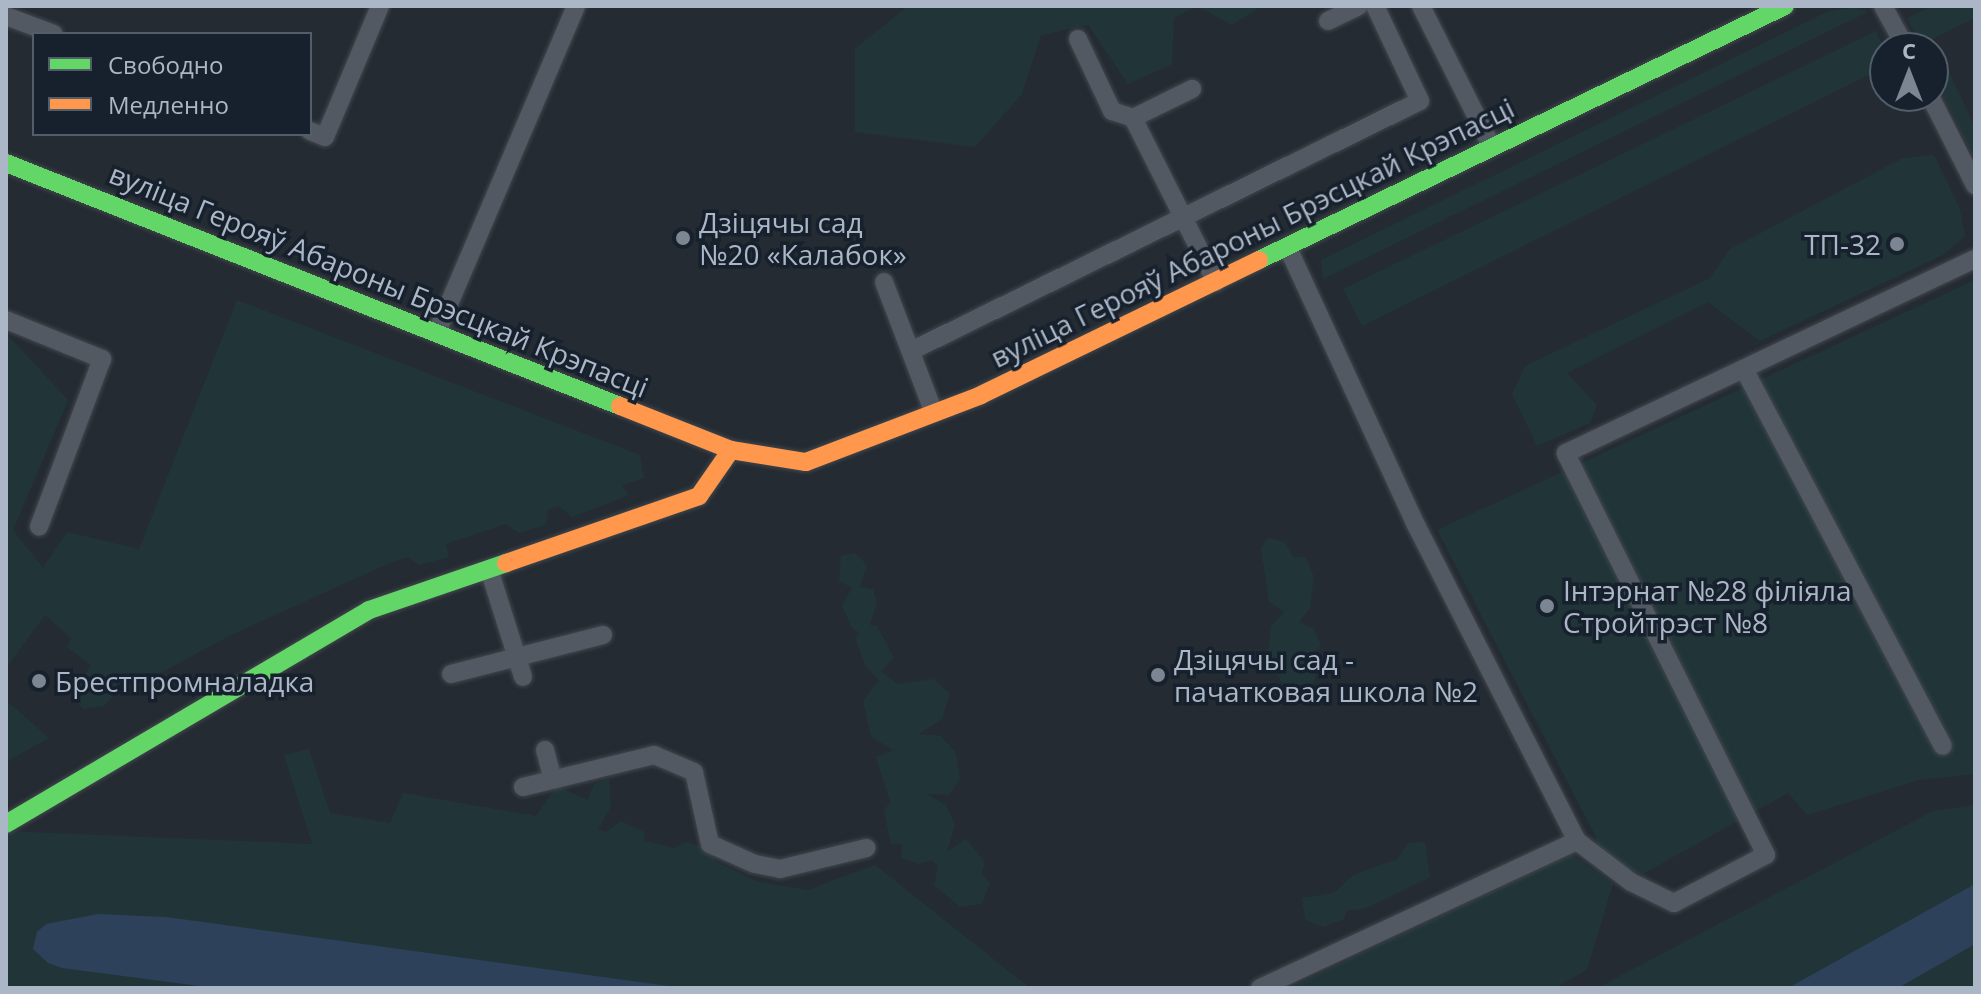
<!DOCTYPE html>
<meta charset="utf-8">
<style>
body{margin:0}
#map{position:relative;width:1981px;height:994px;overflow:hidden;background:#242b32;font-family:"Open Sans",sans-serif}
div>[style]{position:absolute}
.green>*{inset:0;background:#213539}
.water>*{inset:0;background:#2d415b}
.roads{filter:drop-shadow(0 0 2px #42474d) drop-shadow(0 0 2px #42474d)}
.lane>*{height:18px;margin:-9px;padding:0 9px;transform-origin:9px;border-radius:9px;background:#535962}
.fast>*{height:18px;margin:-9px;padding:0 9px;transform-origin:9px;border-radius:9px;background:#63d668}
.slow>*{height:18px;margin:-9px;padding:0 9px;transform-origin:9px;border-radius:9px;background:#ff974d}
.dots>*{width:22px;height:22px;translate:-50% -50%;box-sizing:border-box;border:4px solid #17212d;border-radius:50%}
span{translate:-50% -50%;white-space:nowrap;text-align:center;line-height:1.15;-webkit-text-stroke:7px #17212d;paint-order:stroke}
.poi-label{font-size:28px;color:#abb6c6}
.left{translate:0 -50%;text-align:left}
.right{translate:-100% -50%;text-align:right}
.street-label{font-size:28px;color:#abb6c6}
.frame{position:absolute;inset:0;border:8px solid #abb6c6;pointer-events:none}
.legend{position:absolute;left:32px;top:32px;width:280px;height:104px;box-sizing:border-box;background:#17212d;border:2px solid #525d6a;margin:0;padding:10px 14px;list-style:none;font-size:24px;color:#abb6c6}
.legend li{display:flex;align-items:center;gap:16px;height:40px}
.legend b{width:40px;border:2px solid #525d6a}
.north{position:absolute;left:1869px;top:32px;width:80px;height:80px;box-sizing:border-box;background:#17212d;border:2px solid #525d6a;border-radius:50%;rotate:0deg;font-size:22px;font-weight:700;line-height:32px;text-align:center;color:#abb6c6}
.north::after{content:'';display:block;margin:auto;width:28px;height:36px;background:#7c8592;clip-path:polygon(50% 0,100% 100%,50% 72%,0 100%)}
</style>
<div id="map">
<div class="green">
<div style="clip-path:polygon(908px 6px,1262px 6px,1232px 25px,1197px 6px,1174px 18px,1172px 64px,1128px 84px,1088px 25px,1041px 35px,1022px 94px,975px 147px,855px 132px,855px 49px)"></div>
<div style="clip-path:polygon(1932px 6px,1975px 6px,1975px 18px,1920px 45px,1907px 18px)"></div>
<div style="clip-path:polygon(1855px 7px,1868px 12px,1323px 279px,1321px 260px,1829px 11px)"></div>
<div style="clip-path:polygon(1876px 31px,1885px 50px,1885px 67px,1362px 326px,1343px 289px)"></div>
<div style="clip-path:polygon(1943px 59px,1975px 127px,1975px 161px,1933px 72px,1933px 64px)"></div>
<div style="clip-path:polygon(1934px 155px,1960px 209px,1965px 236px,1943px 255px,1760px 341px,1708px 302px,1567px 373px,1597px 405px,1590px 423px,1537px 446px,1512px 394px,1525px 366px,1710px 278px,1730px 249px,1903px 158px)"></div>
<div style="clip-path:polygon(1975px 280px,1975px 774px,1919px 780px,1807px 815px,1788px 793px,1643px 874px,1603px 860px,1594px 833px,1437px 530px)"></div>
<div style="clip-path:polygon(237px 300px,640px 455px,644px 478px,622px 485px,629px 495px,572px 517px,558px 506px,548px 510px,546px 525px,519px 533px,506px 524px,446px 544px,449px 557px,419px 565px,408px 557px,392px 562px,231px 635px,129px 690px,123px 685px,104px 706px,83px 709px,72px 694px,91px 665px,67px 647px,71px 638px,45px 615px,6px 668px,6px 333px,68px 400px,13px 530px,43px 568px,67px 532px,139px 549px)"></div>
<div style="clip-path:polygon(1268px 538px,1285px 542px,1293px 557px,1306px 557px,1314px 577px,1310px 608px,1299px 622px,1314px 629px,1321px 646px,1309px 657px,1319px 667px,1313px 684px,1293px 693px,1283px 686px,1268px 651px,1271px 626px,1284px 612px,1269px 602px,1261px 548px)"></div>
<div style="clip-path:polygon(855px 553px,867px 565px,860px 587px,873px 589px,877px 603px,870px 625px,877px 626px,894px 658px,881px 671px,898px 684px,933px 679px,950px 693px,942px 719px,919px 734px,941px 736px,956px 753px,960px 779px,949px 795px,927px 794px,946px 805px,955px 825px,947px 852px,966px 839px,985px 862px,982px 873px,990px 883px,982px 904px,960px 907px,934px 885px,938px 866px,932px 860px,919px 864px,901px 858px,902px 844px,891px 844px,884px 811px,890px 802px,876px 757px,893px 750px,871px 737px,863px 701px,879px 680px,866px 667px,855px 638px,860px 633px,851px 627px,842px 605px,852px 588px,839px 581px,841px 556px)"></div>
<div style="clip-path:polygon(6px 700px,49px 738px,6px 762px)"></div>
<div style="clip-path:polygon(309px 749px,330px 813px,390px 823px,403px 793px,536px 816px,557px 786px,588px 800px,594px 784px,609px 779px,611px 806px,598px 830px,606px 832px,621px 821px,644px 832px,645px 841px,674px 848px,686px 842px,714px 851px,715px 861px,756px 881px,807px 890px,875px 865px,1030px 988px,6px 988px,6px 831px,312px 844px,284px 755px)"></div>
<div style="clip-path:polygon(1975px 805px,1975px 988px,1597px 988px,1933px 811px)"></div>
<div style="clip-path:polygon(1425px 842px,1430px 877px,1367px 908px,1346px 911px,1344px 919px,1323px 927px,1305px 920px,1302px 898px,1334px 893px,1353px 875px,1397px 859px,1408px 843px)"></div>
<div style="clip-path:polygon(1571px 854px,1613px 884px,1587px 970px,1554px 988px,1289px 988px)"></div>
</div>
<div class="water">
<div style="clip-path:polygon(1975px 884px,1975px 944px,1898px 988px,1788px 988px)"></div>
<div style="clip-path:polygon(98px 914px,166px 917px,683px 988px,215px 988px,62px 968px,48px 963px,33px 949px,37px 932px,46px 924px)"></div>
</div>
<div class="roads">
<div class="lane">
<div style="left:1421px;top:6px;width:158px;rotate:63.3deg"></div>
<div style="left:1883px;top:6px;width:48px;rotate:61.3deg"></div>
<div style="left:6px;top:16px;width:51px;rotate:20.6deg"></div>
<div style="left:1328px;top:21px;width:34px;rotate:-26deg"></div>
<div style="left:1078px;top:39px;width:80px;rotate:64.7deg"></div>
<div style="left:1112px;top:111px;width:22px;rotate:18deg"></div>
<div style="left:1133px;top:118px;width:184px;rotate:63.2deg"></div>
<div style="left:1930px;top:96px;width:100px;rotate:63.2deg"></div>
<div style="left:1133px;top:118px;width:66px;rotate:-26.2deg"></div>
<div style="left:310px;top:131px;width:16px;rotate:22deg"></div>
<div style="left:325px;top:137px;width:142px;rotate:-67.2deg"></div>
<div style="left:884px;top:282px;width:140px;rotate:69.1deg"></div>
<div style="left:6px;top:320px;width:104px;rotate:22.1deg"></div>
<div style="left:102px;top:359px;width:179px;rotate:110.6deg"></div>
<div style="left:437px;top:332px;width:354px;rotate:-66.9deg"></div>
<div style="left:911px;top:351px;width:567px;rotate:-26.16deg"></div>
<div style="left:1420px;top:101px;width:105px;rotate:-115.3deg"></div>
<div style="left:1744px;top:369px;width:426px;rotate:62.2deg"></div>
<div style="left:489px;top:569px;width:113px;rotate:72.5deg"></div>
<div style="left:451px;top:674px;width:157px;rotate:-14.4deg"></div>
<div style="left:545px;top:750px;width:30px;rotate:75deg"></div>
<div style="left:523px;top:787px;width:135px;rotate:-13.7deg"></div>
<div style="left:654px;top:755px;width:43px;rotate:23deg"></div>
<div style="left:694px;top:772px;width:74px;rotate:77.5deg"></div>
<div style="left:710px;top:844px;width:49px;rotate:24deg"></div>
<div style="left:755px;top:864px;width:25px;rotate:11deg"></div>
<div style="left:780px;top:869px;width:89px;rotate:-13.7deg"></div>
<div style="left:1577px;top:841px;width:68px;rotate:37.2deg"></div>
<div style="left:1631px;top:882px;width:48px;rotate:26deg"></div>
<div style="left:1674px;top:903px;width:104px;rotate:-27.6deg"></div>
<div style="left:1766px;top:855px;width:449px;rotate:-116.5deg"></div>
<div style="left:1566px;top:453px;width:453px;rotate:-25.4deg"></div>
<div style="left:1260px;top:988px;width:349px;rotate:-24.9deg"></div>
<div style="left:1577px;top:841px;width:355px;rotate:-117deg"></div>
<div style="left:1416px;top:525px;width:305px;rotate:-114.8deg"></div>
</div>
<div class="fast">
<div style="left:6px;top:163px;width:660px;rotate:21.59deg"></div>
<div style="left:1259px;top:260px;width:584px;rotate:-25.78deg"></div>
<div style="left:6px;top:824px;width:421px;rotate:-30.5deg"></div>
<div style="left:369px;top:610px;width:145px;rotate:-18.9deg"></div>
</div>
<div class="slow">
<div style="left:620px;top:406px;width:119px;rotate:21.6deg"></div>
<div style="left:731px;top:450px;width:76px;rotate:9.1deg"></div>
<div style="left:806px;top:462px;width:187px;rotate:-20.9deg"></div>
<div style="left:981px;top:395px;width:309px;rotate:-25.9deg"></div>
<div style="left:506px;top:563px;width:204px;rotate:-19.1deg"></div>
<div style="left:699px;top:496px;width:56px;rotate:-55.2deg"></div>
</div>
</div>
<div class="dots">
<div style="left:683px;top:238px;background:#7c8592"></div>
<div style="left:1897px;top:244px;background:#7c8592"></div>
<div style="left:1547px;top:606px;background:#7c8592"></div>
<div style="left:1158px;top:675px;background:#7c8592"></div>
<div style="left:39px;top:681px;background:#7c8592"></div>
</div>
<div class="poi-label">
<span class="left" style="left:699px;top:238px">Дзіцячы сад<br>№20 «Калабок»</span>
<span class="right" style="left:1881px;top:244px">ТП-32</span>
<span class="left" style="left:1563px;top:606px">Інтэрнат №28 фiлiяла<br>Стройтрэст №8</span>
<span class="left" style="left:1174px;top:675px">Дзіцячы сад -<br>пачатковая школа №2</span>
<span class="left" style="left:55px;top:681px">Брестпромналадка</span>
</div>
<div class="street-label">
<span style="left:1252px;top:232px;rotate:-26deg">вуліца Герояў Абароны Брэсцкай Крэпасці</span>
<span style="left:379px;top:280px;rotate:22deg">вуліца Герояў Абароны Брэсцкай Крэпасці</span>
</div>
<div class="frame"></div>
<ul class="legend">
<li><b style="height:10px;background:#63d668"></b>Свободно</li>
<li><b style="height:10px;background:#ff974d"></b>Медленно</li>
</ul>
<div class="north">С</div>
</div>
